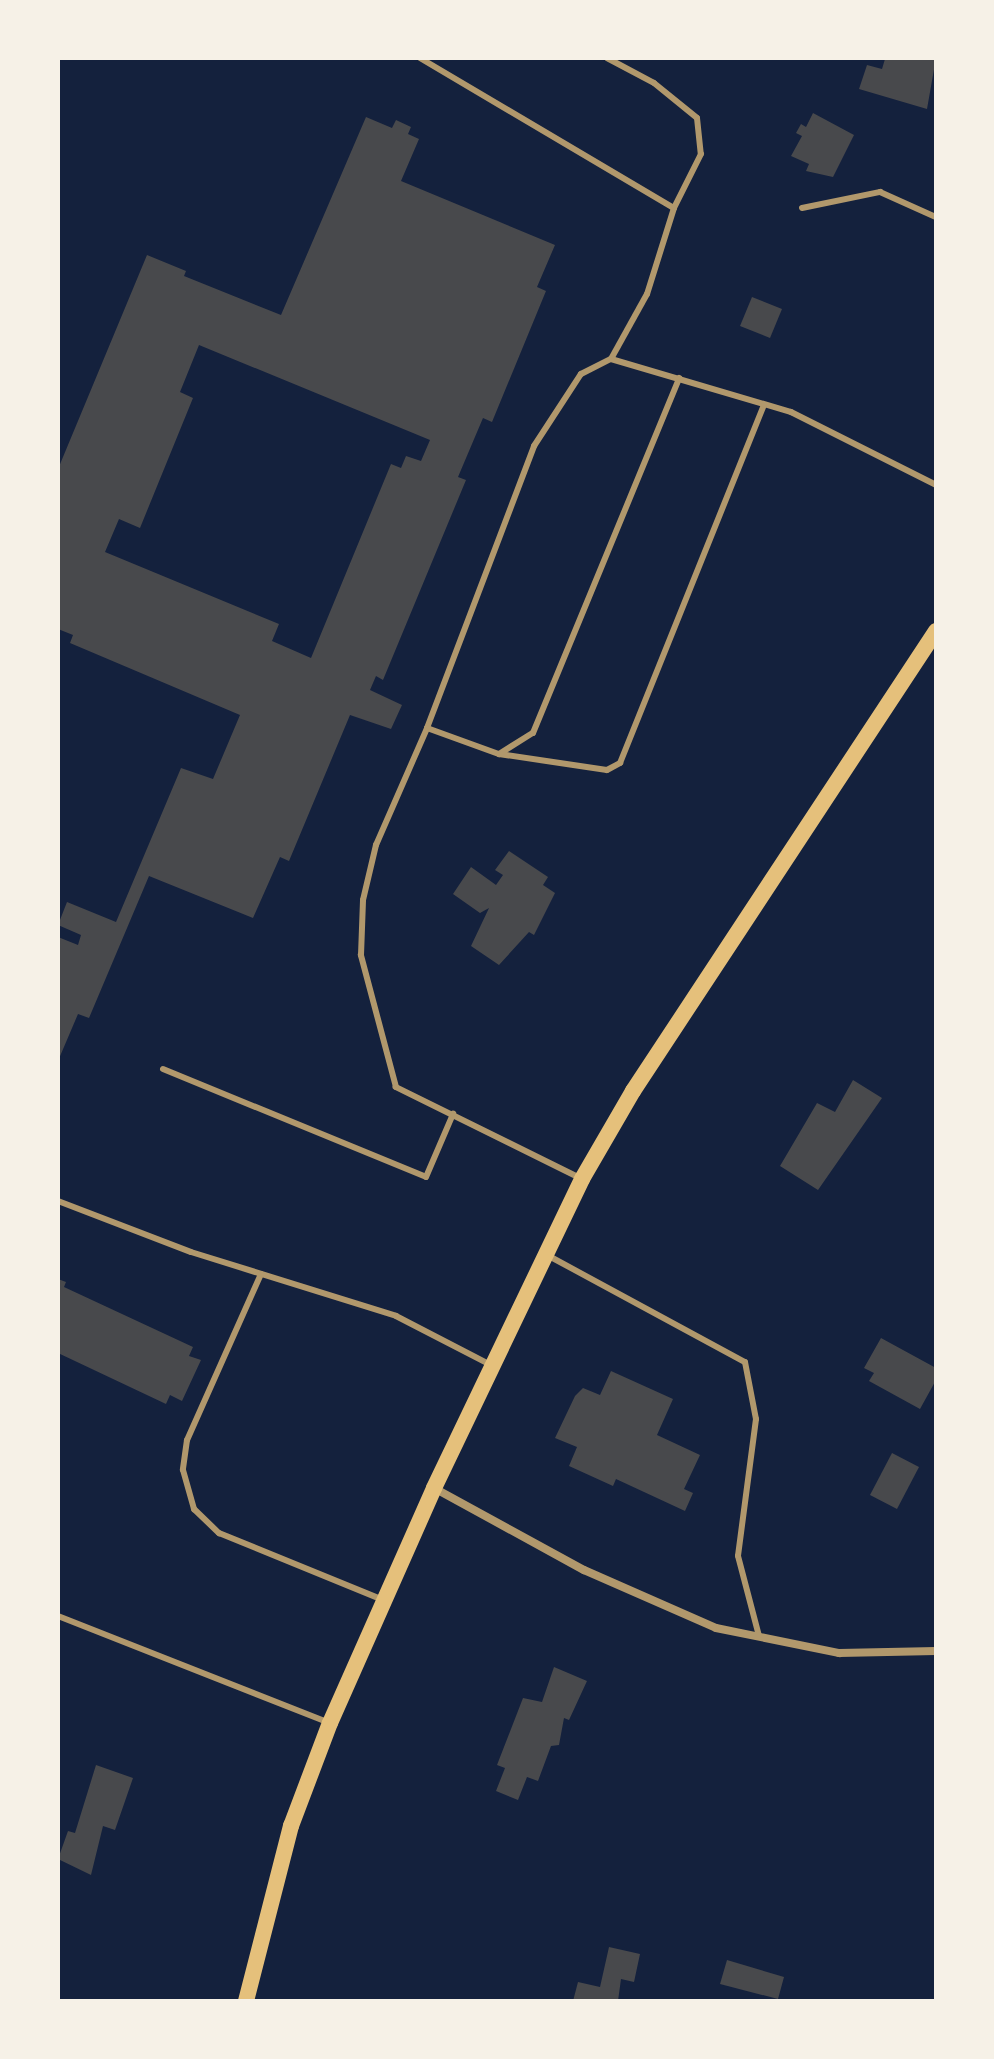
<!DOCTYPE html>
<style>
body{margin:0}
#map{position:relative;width:994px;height:2059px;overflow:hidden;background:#14213d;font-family:Montserrat,sans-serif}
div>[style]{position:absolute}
.building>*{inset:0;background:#48494c}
.service>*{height:6px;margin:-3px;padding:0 3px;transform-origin:3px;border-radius:3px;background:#b1986c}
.minor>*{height:8px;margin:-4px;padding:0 4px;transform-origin:4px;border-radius:4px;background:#b1986c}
.secondary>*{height:16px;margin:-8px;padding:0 8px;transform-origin:8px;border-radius:8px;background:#e5c07b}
span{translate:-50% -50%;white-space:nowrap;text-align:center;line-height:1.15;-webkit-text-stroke:8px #f6f1e7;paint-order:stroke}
.frame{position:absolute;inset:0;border:60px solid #f6f1e7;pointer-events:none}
</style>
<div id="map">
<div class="building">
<div style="clip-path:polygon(936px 58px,927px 109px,859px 89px,867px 65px,882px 69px,885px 59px)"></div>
<div style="clip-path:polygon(813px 113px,854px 135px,833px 177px,806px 171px,809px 164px,791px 156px,802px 136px,796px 133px,801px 124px,806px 127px)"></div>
<div style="clip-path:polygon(evenodd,366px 117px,392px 128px,396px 120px,411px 127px,408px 134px,419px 139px,401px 181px,555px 245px,537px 287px,546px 291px,492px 422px,483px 418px,458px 477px,466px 480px,383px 680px,376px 676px,370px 690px,402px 705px,391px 729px,350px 715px,289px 861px,280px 857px,253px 918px,149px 876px,89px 1018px,78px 1014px,58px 1061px,58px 937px,78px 945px,81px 935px,58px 925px,67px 902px,116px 922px,181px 768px,213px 779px,240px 715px,70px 643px,73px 635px,58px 629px,58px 469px,147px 255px,186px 271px,184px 276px,281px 315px,366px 117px,199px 345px,430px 440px,421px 461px,406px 456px,401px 468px,391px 464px,311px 658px,272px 641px,279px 624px,105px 552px,119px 519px,140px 528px,193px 398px,180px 392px,199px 345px)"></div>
<div style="clip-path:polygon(752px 297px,782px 309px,770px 338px,740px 326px)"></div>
<div style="clip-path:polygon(509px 851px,548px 877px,543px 885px,555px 893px,534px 935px,529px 932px,499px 965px,471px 946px,489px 908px,480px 913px,453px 894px,471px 867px,496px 885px,503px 875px,495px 870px)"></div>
<div style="clip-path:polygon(853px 1080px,882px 1098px,818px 1190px,780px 1166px,817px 1103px,835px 1112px)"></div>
<div style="clip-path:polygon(58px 1279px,66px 1282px,64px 1287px,193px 1347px,189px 1356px,201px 1360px,182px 1401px,170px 1395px,166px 1404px,58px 1353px)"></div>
<div style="clip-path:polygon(881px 1338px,936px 1368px,936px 1380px,920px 1409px,869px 1381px,874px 1373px,864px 1368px)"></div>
<div style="clip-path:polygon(611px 1371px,673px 1399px,657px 1435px,700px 1455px,684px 1489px,693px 1493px,685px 1511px,616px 1479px,613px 1486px,569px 1466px,577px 1447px,555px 1438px,575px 1396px,583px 1388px,600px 1395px)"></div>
<div style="clip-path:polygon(892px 1453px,919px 1467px,897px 1509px,870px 1495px)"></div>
<div style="clip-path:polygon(554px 1667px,587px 1681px,569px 1720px,564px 1718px,559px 1745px,551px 1746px,538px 1781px,527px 1777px,518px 1800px,496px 1791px,505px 1768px,497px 1765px,523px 1698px,542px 1702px)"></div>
<div style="clip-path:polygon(96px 1765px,133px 1778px,115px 1830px,103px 1826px,91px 1875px,58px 1859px,68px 1831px,75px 1833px)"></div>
<div style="clip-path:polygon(609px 1947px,640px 1954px,634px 1982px,621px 1979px,618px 2001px,573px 2001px,578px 1982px,600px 1987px)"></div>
<div style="clip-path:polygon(727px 1960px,784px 1977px,778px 1999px,720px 1984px)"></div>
</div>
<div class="service">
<div style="left:420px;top:58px;width:295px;rotate:30.6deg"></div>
<div style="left:607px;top:58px;width:53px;rotate:28deg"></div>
<div style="left:654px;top:83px;width:55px;rotate:39.1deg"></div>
<div style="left:697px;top:118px;width:36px;rotate:84deg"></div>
<div style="left:701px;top:154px;width:60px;rotate:116.6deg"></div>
<div style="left:674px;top:208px;width:90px;rotate:107.4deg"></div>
<div style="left:647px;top:294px;width:74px;rotate:119deg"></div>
<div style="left:802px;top:208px;width:80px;rotate:-11.6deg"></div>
<div style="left:880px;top:192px;width:61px;rotate:24.1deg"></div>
<div style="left:427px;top:728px;width:77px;rotate:19.9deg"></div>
<div style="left:499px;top:754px;width:109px;rotate:8.4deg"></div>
<div style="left:607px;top:770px;width:15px;rotate:-28deg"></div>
<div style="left:620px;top:763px;width:386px;rotate:-68.1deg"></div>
<div style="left:499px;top:754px;width:40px;rotate:-32deg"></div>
<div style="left:533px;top:733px;width:384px;rotate:-67.6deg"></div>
<div style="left:163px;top:1069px;width:284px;rotate:22.3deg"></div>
<div style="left:426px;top:1177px;width:69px;rotate:-66.8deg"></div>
<div style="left:582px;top:1179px;width:208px;rotate:-153.7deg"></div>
<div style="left:396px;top:1087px;width:137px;rotate:-104.9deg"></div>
<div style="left:361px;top:955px;width:55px;rotate:-87.9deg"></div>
<div style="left:363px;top:900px;width:57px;rotate:-76.7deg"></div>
<div style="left:376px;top:845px;width:128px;rotate:-66.4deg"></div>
<div style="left:427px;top:728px;width:302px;rotate:-69.2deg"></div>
<div style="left:534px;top:446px;width:86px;rotate:-56.9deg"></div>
<div style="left:581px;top:374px;width:34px;rotate:-27deg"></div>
<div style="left:611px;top:359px;width:188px;rotate:16.4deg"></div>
<div style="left:791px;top:412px;width:162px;rotate:26.7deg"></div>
<div style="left:58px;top:1201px;width:142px;rotate:21deg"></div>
<div style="left:191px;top:1252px;width:215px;rotate:17.3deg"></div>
<div style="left:396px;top:1316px;width:107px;rotate:27.3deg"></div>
<div style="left:547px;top:1255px;width:225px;rotate:28.4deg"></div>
<div style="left:745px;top:1362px;width:58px;rotate:79.1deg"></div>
<div style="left:756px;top:1419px;width:138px;rotate:97.5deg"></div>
<div style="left:738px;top:1556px;width:83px;rotate:75.3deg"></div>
<div style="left:261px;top:1274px;width:182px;rotate:114deg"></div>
<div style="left:187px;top:1440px;width:30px;rotate:98deg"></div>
<div style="left:183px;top:1470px;width:41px;rotate:74.2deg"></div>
<div style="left:194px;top:1509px;width:35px;rotate:44deg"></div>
<div style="left:219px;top:1533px;width:177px;rotate:22.2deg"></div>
<div style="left:58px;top:1616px;width:292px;rotate:21.5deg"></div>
</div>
<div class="minor">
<div style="left:434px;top:1488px;width:171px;rotate:28.7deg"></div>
<div style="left:584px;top:1570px;width:144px;rotate:23.7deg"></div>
<div style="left:716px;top:1628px;width:126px;rotate:11.5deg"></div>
<div style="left:839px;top:1653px;width:97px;rotate:-1.2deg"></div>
</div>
<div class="secondary">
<div style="left:246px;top:2001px;width:181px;rotate:-75.6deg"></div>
<div style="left:291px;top:1826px;width:110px;rotate:-69.3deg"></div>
<div style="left:330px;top:1723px;width:257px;rotate:-66.1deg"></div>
<div style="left:434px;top:1488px;width:343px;rotate:-64.4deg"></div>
<div style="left:582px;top:1179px;width:102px;rotate:-59.9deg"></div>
<div style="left:633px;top:1091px;width:551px;rotate:-56.63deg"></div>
</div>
<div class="frame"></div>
</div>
